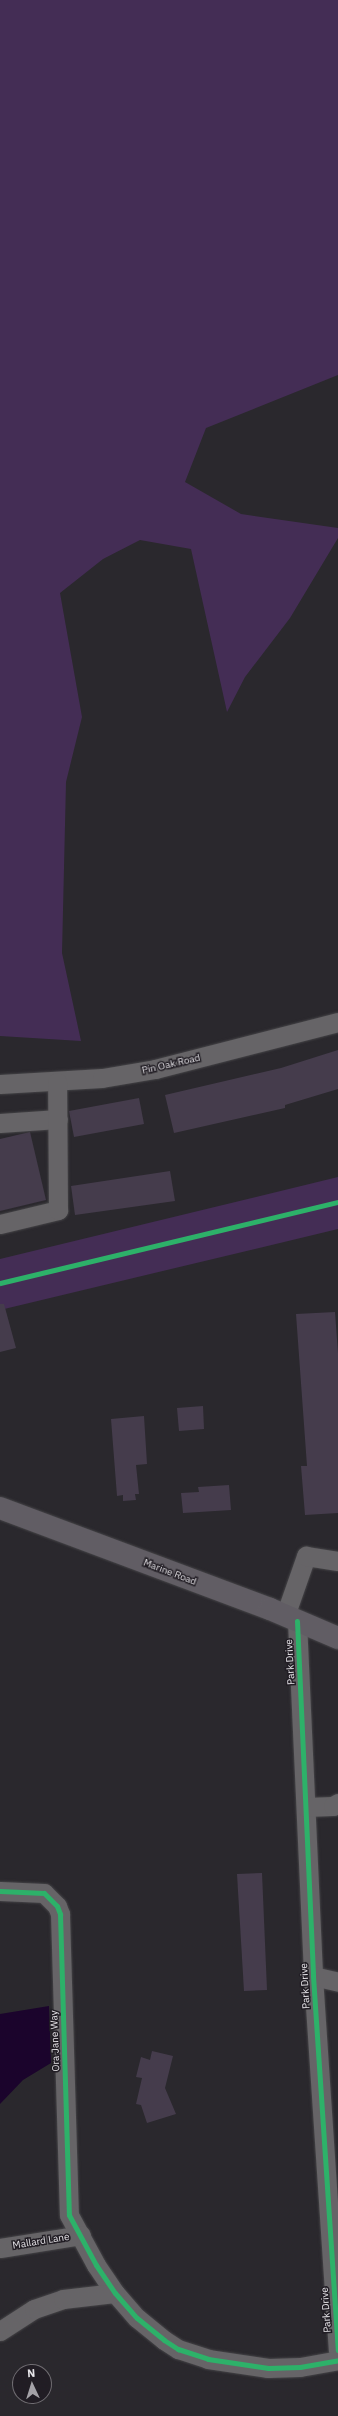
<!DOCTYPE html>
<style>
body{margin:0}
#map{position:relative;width:338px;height:2416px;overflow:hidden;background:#2a282d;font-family:"IBM Plex Sans",sans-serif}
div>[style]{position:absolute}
.green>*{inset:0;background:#442d55}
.water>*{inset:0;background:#1b042c}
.building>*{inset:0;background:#453c4c}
.roads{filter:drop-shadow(0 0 1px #454447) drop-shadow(0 0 1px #454447)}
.minor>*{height:19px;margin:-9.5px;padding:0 9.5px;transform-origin:9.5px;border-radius:9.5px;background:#666467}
.major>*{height:22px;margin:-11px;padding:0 11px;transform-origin:11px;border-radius:11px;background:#615d64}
.cycleway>*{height:5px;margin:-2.5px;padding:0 2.5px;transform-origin:2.5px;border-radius:2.5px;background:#2db169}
span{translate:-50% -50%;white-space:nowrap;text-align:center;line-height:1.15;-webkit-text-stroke:3px #211d24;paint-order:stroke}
.street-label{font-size:10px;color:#e6e4e8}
.north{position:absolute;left:12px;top:2364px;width:40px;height:40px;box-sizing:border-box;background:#211d24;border:1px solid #706d72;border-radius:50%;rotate:356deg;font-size:11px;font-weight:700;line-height:16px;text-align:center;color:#e6e4e8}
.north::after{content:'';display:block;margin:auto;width:14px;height:18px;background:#a4a2a7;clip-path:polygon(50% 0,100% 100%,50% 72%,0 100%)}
</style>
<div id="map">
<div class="green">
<div style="clip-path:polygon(0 0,338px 0,338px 375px,206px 428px,185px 482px,241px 514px,338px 528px,338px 538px,290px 618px,245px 677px,227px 712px,191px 549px,140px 540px,103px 559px,60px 593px,82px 717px,66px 782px,62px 953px,81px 1041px,0 1036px)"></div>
<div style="clip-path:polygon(338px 1177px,338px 1229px,0 1310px,0 1259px)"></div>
</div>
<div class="water">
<div style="clip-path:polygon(49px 2006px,51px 2063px,23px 2080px,0 2104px,0 2014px)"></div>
</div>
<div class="building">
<div style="clip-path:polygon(338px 1050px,338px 1089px,285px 1105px,285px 1108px,174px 1133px,165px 1095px,281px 1068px)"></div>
<div style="clip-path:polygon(139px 1098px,144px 1124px,74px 1137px,69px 1111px)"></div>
<div style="clip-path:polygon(30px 1132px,46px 1200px,0 1211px,0 1139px)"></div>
<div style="clip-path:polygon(170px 1171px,175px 1201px,75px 1215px,71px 1186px)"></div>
<div style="clip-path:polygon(0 1304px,4px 1304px,16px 1348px,0 1352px)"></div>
<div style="clip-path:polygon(335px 1312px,338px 1353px,338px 1513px,305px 1515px,301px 1466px,307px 1466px,296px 1314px)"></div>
<div style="clip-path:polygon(203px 1406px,204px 1429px,179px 1431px,177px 1408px)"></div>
<div style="clip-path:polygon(144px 1416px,147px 1464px,136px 1465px,139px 1494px,135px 1494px,136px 1500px,123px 1501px,123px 1495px,117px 1496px,111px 1419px)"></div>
<div style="clip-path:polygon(229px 1485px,231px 1510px,183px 1513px,181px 1493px,199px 1492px,198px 1487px)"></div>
<div style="clip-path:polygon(262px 1873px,267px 1990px,244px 1991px,237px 1874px)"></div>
<div style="clip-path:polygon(152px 2051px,173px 2056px,165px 2088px,176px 2114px,147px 2123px,141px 2105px,136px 2104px,142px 2078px,136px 2077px,141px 2057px,150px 2060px)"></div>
</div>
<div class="roads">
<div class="minor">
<div style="left:0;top:1084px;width:102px;rotate:-3.4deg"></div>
<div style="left:102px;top:1078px;width:54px;rotate:-9.6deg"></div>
<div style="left:155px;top:1069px;width:189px;rotate:-14.4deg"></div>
<div style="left:0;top:1123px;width:58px;rotate:-3.9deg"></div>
<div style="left:0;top:1224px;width:60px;rotate:-13.6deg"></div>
<div style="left:58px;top:1210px;width:128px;rotate:-90.4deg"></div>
<div style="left:285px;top:1616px;width:64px;rotate:-70.7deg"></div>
<div style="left:306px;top:1556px;width:32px;rotate:9deg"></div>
<div style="left:297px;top:1621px;width:355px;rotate:87.4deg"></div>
<div style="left:313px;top:1976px;width:375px;rotate:86.2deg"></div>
<div style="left:306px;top:1807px;width:27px;rotate:-2deg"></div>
<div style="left:333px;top:1806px;width:6px;rotate:-31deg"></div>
<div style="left:0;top:1891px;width:44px;rotate:2.6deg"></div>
<div style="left:44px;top:1893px;width:18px;rotate:45deg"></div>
<div style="left:57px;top:1906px;width:9px;rotate:69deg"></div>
<div style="left:60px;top:1914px;width:301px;rotate:88.3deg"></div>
<div style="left:69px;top:2215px;width:57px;rotate:61.6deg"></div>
<div style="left:96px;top:2265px;width:34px;rotate:56deg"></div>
<div style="left:115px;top:2293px;width:33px;rotate:49deg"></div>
<div style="left:137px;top:2318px;width:35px;rotate:39deg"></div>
<div style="left:164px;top:2340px;width:17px;rotate:33deg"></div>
<div style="left:178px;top:2349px;width:32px;rotate:18deg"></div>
<div style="left:208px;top:2359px;width:61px;rotate:8.5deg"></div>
<div style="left:268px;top:2368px;width:32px;rotate:-2deg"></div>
<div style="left:300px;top:2367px;width:39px;rotate:-10deg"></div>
<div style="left:313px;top:1976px;width:26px;rotate:13deg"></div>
<div style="left:0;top:2248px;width:82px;rotate:-9.1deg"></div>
<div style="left:0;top:2331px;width:40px;rotate:-32.9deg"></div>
<div style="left:34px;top:2309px;width:31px;rotate:-19deg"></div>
<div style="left:63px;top:2299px;width:52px;rotate:-6.6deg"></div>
</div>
<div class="major">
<div style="left:0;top:1508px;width:288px;rotate:20.5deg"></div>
<div style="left:270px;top:1609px;width:74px;rotate:23.1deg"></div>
</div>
</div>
<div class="cycleway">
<div style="left:0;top:1283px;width:348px;rotate:-13.5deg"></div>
<div style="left:297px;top:1621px;width:355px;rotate:87.4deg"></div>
<div style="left:313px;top:1976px;width:375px;rotate:86.2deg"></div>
<div style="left:0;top:1891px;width:44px;rotate:2.6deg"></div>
<div style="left:44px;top:1893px;width:18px;rotate:45deg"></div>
<div style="left:57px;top:1906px;width:9px;rotate:69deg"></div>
<div style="left:60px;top:1914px;width:301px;rotate:88.3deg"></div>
<div style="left:69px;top:2215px;width:57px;rotate:61.6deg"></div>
<div style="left:96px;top:2265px;width:34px;rotate:56deg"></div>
<div style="left:115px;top:2293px;width:33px;rotate:49deg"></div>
<div style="left:137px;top:2318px;width:35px;rotate:39deg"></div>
<div style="left:164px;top:2340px;width:17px;rotate:33deg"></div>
<div style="left:178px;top:2349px;width:32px;rotate:18deg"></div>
<div style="left:208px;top:2359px;width:61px;rotate:8.5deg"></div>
<div style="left:268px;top:2368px;width:32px;rotate:-2deg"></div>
<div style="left:300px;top:2367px;width:39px;rotate:-10deg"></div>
</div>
<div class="street-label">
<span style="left:171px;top:1064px;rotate:-13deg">Pin Oak Road</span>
<span style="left:170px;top:1572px;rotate:21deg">Marine Road</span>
<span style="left:290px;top:1662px;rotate:-93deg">Park Drive</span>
<span style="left:305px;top:1986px;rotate:-93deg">Park Drive</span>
<span style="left:55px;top:2041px;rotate:-92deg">Ora Jane Way</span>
<span style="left:41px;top:2241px;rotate:-9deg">Mallard Lane</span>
<span style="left:326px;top:2310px;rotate:-94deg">Park Drive</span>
</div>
<div class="north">N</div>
</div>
